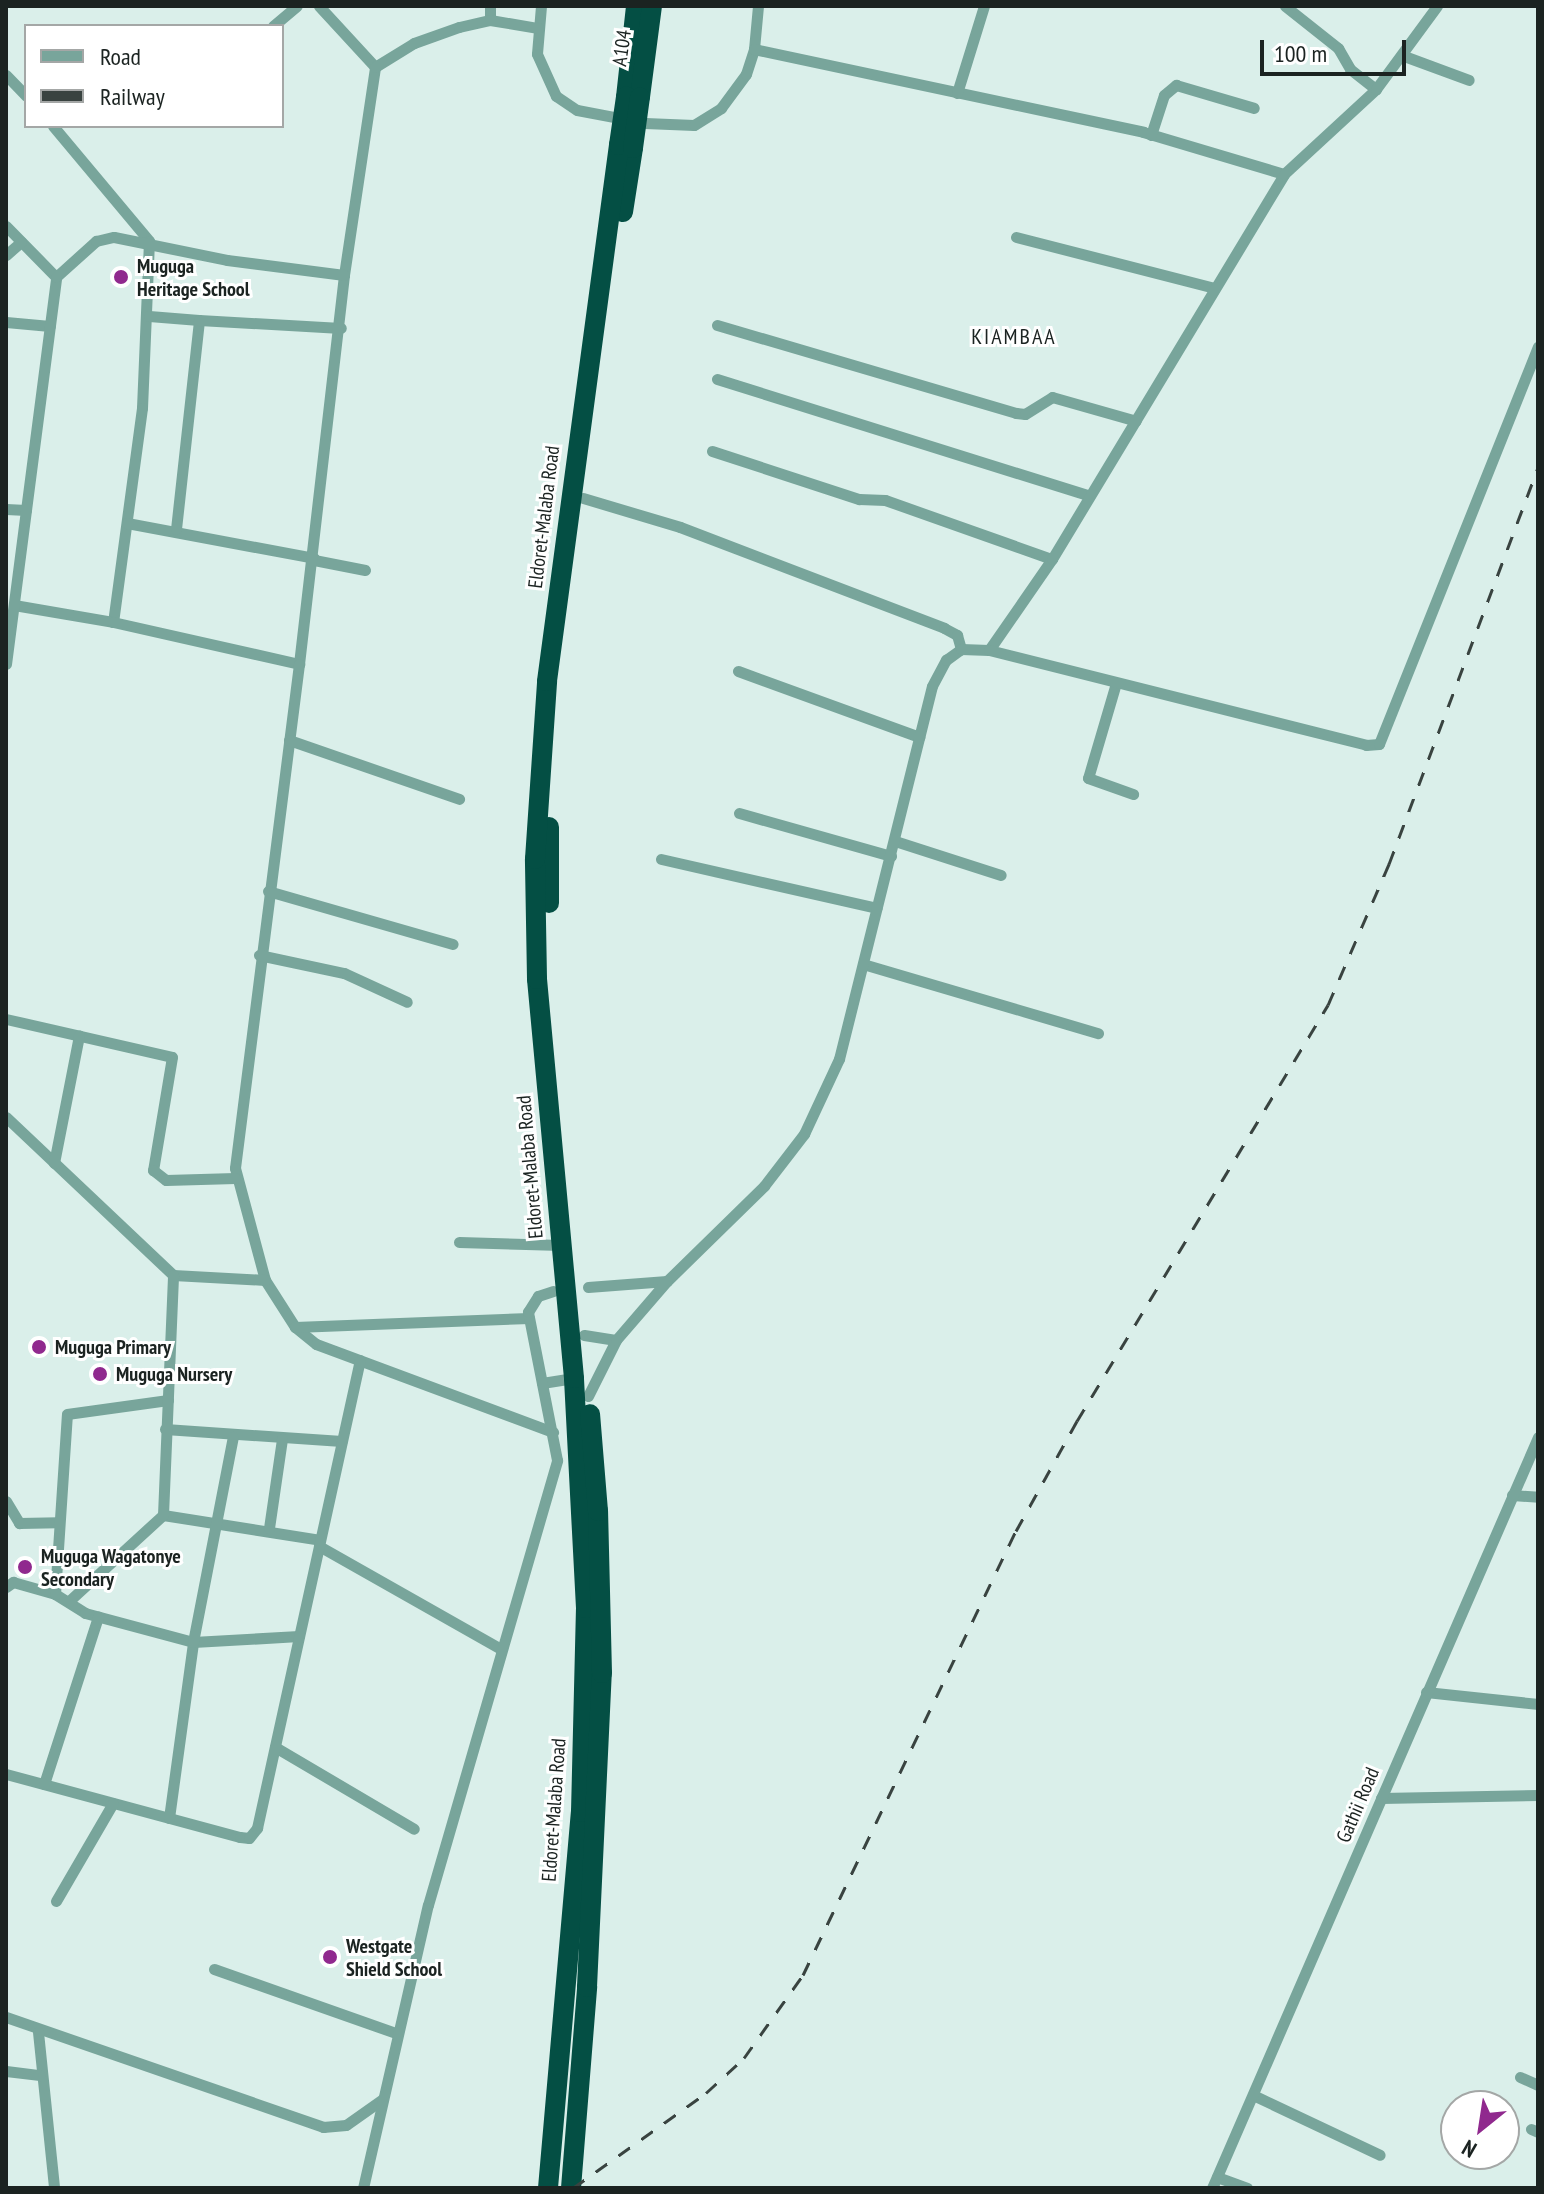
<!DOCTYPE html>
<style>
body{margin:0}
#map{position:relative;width:1544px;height:2194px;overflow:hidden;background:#daefea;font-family:"PT Sans Narrow",sans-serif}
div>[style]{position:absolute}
.street>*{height:11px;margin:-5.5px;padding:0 5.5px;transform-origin:5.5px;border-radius:5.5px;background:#78a59b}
.highway>*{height:20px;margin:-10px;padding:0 10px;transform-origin:10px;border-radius:10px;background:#044f44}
.rail>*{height:3px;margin-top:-1.5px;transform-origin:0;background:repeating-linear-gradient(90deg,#394340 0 14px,transparent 0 28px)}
.highway-bridge>*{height:20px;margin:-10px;padding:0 10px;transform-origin:10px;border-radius:10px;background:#044f44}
.dots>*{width:22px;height:22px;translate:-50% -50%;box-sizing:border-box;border:4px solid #fff;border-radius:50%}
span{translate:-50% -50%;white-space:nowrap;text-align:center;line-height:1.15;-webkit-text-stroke:6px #fff;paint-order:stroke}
.street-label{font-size:20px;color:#1b2321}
.poi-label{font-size:20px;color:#1b2321;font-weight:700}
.left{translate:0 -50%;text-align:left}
.neighbourhood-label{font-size:22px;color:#1b2321;letter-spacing:2px}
.frame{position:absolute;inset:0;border:8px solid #1b2321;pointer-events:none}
.legend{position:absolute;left:24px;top:24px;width:260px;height:104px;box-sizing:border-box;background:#fff;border:2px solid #a4a7a6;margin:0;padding:10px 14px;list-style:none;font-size:24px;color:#1b2321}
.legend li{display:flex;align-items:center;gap:16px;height:40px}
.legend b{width:40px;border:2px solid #a4a7a6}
.north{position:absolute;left:1440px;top:2090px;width:80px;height:80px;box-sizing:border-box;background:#fff;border:2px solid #a4a7a6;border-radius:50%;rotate:210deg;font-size:22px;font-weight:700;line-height:32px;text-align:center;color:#1b2321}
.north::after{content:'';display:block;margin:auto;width:28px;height:36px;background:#90298e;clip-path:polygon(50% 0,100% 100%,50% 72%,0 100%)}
.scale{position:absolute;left:1260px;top:40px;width:146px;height:36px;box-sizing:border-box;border:4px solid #1b2321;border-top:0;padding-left:10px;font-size:24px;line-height:28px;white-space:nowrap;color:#1b2321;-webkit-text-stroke:6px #fff;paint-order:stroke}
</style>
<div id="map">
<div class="street">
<div style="left:319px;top:6px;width:83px;rotate:47.4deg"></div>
<div style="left:541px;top:6px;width:48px;rotate:94.8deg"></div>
<div style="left:537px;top:54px;width:46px;rotate:65.7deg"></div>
<div style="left:556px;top:96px;width:25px;rotate:34deg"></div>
<div style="left:577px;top:110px;width:69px;rotate:10.8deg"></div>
<div style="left:645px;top:123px;width:49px;rotate:2.3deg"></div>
<div style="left:694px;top:125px;width:32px;rotate:-32deg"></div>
<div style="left:721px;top:108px;width:42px;rotate:-53.7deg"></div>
<div style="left:746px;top:74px;width:26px;rotate:-72deg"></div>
<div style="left:754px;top:49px;width:43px;rotate:-84.7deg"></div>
<div style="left:1285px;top:6px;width:68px;rotate:38.4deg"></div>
<div style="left:1338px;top:48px;width:24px;rotate:60deg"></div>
<div style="left:1350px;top:69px;width:33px;rotate:38deg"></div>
<div style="left:490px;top:20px;width:14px;rotate:-90deg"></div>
<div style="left:273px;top:26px;width:31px;rotate:-40deg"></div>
<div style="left:754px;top:49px;width:398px;rotate:12deg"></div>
<div style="left:1143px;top:132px;width:147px;rotate:16.6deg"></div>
<div style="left:1404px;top:56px;width:69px;rotate:20.3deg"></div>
<div style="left:6px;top:75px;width:29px;rotate:46deg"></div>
<div style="left:957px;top:93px;width:91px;rotate:-72.8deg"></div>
<div style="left:53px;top:126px;width:150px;rotate:50.1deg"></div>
<div style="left:149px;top:241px;width:167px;rotate:92.4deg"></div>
<div style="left:142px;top:408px;width:216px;rotate:97.7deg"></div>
<div style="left:1151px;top:135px;width:42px;rotate:-72deg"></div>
<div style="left:1164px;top:95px;width:16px;rotate:-40deg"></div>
<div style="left:1176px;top:85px;width:81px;rotate:16.4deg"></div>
<div style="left:6px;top:226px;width:71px;rotate:45.6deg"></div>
<div style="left:1016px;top:237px;width:204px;rotate:14.4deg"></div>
<div style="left:6px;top:255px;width:20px;rotate:-41deg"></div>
<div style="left:149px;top:316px;width:50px;rotate:4.6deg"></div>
<div style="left:6px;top:322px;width:44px;rotate:5.2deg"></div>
<div style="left:717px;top:325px;width:312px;rotate:16.4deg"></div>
<div style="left:1016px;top:413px;width:9px;rotate:6deg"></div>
<div style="left:1025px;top:414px;width:32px;rotate:-32deg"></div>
<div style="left:1052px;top:397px;width:87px;rotate:15.9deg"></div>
<div style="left:717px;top:379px;width:389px;rotate:17.4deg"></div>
<div style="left:712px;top:451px;width:155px;rotate:18.1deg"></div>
<div style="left:859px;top:499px;width:26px;rotate:2deg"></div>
<div style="left:885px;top:500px;width:177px;rotate:19.5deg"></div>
<div style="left:583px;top:498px;width:101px;rotate:16.6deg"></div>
<div style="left:680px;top:527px;width:283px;rotate:20.9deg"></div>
<div style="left:944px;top:628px;width:15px;rotate:28deg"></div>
<div style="left:957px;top:635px;width:15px;rotate:74deg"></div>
<div style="left:6px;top:509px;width:20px;rotate:3deg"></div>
<div style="left:127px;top:523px;width:190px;rotate:10.6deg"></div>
<div style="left:176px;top:529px;width:210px;rotate:-83.7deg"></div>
<div style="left:199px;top:320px;width:142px;rotate:3.2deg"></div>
<div style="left:314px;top:560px;width:52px;rotate:11.1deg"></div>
<div style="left:14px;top:605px;width:100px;rotate:9.7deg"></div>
<div style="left:113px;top:622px;width:191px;rotate:12.7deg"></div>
<div style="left:299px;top:664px;width:392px;rotate:-83.4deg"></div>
<div style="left:344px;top:275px;width:210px;rotate:-81.5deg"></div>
<div style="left:375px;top:67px;width:46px;rotate:-31.6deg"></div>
<div style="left:414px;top:43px;width:48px;rotate:-19.6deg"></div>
<div style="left:459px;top:27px;width:32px;rotate:-13deg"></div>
<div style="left:490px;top:20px;width:49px;rotate:9.5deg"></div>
<div style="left:989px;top:650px;width:111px;rotate:-55.3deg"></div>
<div style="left:1052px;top:559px;width:449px;rotate:-58.9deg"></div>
<div style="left:1284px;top:174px;width:125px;rotate:-42.7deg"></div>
<div style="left:1376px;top:89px;width:103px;rotate:-53.7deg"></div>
<div style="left:6px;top:664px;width:390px;rotate:-82.6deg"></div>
<div style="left:56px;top:277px;width:54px;rotate:-42deg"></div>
<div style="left:96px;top:241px;width:18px;rotate:-13deg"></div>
<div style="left:114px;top:237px;width:115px;rotate:11.5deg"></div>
<div style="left:227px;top:260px;width:118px;rotate:7.3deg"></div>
<div style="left:299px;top:664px;width:508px;rotate:97.24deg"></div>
<div style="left:235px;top:1168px;width:116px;rotate:75deg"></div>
<div style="left:265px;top:1280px;width:56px;rotate:57.4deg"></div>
<div style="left:295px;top:1327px;width:27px;rotate:39deg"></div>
<div style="left:316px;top:1344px;width:253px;rotate:20.4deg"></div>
<div style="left:738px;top:671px;width:193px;rotate:20deg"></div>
<div style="left:1116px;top:683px;width:99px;rotate:106.4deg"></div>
<div style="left:1088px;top:778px;width:48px;rotate:19.6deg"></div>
<div style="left:289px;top:740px;width:180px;rotate:19.1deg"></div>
<div style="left:739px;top:813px;width:158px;rotate:15.8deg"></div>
<div style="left:895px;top:841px;width:111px;rotate:17.8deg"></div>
<div style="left:661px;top:859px;width:221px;rotate:12.8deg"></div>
<div style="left:268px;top:891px;width:192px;rotate:16deg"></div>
<div style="left:259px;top:955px;width:87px;rotate:12deg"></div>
<div style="left:344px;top:973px;width:69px;rotate:24.7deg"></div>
<div style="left:863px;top:964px;width:245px;rotate:16.4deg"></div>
<div style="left:6px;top:1019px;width:170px;rotate:12.9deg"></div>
<div style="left:172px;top:1057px;width:115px;rotate:99.5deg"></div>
<div style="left:153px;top:1170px;width:16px;rotate:38deg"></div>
<div style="left:166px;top:1180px;width:69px;rotate:-1.7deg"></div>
<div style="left:6px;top:1117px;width:230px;rotate:43.4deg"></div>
<div style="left:173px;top:1275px;width:92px;rotate:3.1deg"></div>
<div style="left:54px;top:1163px;width:130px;rotate:-78.9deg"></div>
<div style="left:459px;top:1242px;width:102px;rotate:1.7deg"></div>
<div style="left:588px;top:1287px;width:79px;rotate:-4.3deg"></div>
<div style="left:667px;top:1281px;width:136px;rotate:-44.4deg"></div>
<div style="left:764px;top:1186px;width:66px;rotate:-52.4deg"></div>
<div style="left:804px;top:1134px;width:83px;rotate:-65deg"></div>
<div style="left:839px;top:1059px;width:384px;rotate:-76deg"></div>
<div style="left:932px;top:686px;width:30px;rotate:-62deg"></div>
<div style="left:946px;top:660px;width:19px;rotate:-36deg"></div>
<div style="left:961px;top:649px;width:28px;rotate:2deg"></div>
<div style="left:989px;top:650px;width:389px;rotate:14.1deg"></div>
<div style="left:1366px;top:745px;width:13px;rotate:-4deg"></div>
<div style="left:1379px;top:744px;width:428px;rotate:-68.2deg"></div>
<div style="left:295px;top:1327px;width:234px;rotate:-2.2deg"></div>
<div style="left:584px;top:1335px;width:32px;rotate:9deg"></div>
<div style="left:542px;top:1383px;width:32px;rotate:-9deg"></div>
<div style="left:588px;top:1396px;width:63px;rotate:-63.4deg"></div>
<div style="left:616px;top:1340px;width:78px;rotate:-49.2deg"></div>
<div style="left:165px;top:1429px;width:177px;rotate:3.9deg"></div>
<div style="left:1512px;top:1495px;width:26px;rotate:4deg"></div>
<div style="left:6px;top:1501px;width:26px;rotate:59deg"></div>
<div style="left:19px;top:1523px;width:39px;rotate:-1deg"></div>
<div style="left:163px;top:1515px;width:159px;rotate:9deg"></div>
<div style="left:269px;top:1528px;width:90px;rotate:-81.7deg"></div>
<div style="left:319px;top:1546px;width:209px;rotate:29.5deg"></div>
<div style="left:6px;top:1587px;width:9px;rotate:-36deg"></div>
<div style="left:13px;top:1582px;width:44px;rotate:15.9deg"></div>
<div style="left:55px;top:1594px;width:36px;rotate:32deg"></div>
<div style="left:85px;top:1613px;width:112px;rotate:15deg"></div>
<div style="left:193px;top:1642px;width:106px;rotate:-3.2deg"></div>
<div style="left:55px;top:1594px;width:180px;rotate:-86.2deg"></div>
<div style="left:67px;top:1414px;width:102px;rotate:-7.9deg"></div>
<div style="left:69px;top:1601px;width:127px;rotate:-42.5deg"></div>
<div style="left:163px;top:1515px;width:240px;rotate:-87.6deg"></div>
<div style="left:1426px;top:1692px;width:113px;rotate:6.1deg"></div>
<div style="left:275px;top:1747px;width:161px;rotate:30.5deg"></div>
<div style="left:6px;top:1774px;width:242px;rotate:15.1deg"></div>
<div style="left:240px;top:1837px;width:9px;rotate:6deg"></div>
<div style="left:249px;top:1838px;width:13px;rotate:-51deg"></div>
<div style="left:257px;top:1828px;width:479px;rotate:-77.6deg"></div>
<div style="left:44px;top:1784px;width:176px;rotate:-72.1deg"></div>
<div style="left:1381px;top:1798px;width:157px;rotate:-1.1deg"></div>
<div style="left:169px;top:1818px;width:178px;rotate:-82.2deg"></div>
<div style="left:193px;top:1642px;width:209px;rotate:-79deg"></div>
<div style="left:56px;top:1901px;width:113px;rotate:-59.8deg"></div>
<div style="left:214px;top:1969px;width:193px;rotate:19.4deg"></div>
<div style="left:6px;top:2017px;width:336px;rotate:19.1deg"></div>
<div style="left:323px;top:2127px;width:23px;rotate:-5deg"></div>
<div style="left:346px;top:2125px;width:45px;rotate:-35.1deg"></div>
<div style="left:38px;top:2032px;width:157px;rotate:84.1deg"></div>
<div style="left:6px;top:2071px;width:34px;rotate:7deg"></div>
<div style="left:1520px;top:2077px;width:20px;rotate:24deg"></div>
<div style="left:1253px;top:2095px;width:140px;rotate:25.3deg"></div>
<div style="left:1531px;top:2129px;width:8px;rotate:23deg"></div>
<div style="left:1217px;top:2177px;width:32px;rotate:20deg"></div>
<div style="left:363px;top:2188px;width:290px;rotate:-77.1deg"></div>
<div style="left:428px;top:1905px;width:463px;rotate:-73.8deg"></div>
<div style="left:557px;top:1460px;width:151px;rotate:-101.1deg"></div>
<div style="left:528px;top:1312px;width:19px;rotate:-58deg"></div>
<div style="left:538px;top:1296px;width:16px;rotate:-18deg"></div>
<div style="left:1212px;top:2188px;width:819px;rotate:-66.53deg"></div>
</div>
<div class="highway">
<div style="left:626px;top:97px;width:92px;rotate:-83.7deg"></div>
<div style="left:640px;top:97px;width:92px;rotate:-82.5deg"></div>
<div style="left:623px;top:212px;width:65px;rotate:-81.1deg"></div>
<div style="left:549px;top:903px;width:76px;rotate:-90deg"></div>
<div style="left:548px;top:2188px;width:377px;rotate:-85deg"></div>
<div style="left:581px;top:1812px;width:204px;rotate:-88.6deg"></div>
<div style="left:586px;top:1608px;width:230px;rotate:-93deg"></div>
<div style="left:574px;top:1378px;width:401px;rotate:-95.3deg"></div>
<div style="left:537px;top:979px;width:120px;rotate:-91deg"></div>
<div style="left:535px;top:859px;width:178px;rotate:-86.1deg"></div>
<div style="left:547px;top:681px;width:541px;rotate:-82.35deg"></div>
<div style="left:571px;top:2188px;width:202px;rotate:-85.4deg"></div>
<div style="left:587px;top:1987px;width:314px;rotate:-87.3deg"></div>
<div style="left:602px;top:1673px;width:162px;rotate:-91.4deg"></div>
<div style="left:598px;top:1511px;width:97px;rotate:-94.7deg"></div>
</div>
<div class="rail">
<div style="left:573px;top:2188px;width:163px;rotate:-35.5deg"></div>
<div style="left:706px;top:2093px;width:52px;rotate:-42.6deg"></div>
<div style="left:744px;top:2058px;width:102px;rotate:-54.6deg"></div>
<div style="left:803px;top:1975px;width:492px;rotate:-64.4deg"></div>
<div style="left:1016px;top:1531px;width:126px;rotate:-61deg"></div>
<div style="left:1077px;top:1421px;width:486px;rotate:-58.9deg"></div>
<div style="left:1328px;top:1005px;width:154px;rotate:-66.6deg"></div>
<div style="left:1389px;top:864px;width:424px;rotate:-69.4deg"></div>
</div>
<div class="highway-bridge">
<div style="left:619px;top:145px;width:49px;rotate:-81.7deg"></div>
<div style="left:633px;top:148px;width:51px;rotate:-82.2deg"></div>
</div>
<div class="dots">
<div style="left:121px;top:277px;background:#90298e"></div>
<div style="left:39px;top:1347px;background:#90298e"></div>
<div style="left:100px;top:1374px;background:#90298e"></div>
<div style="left:25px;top:1567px;background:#90298e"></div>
<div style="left:330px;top:1957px;background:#90298e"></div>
</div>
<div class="street-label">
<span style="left:622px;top:48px;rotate:-82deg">A104</span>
<span style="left:544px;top:517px;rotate:-83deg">Eldoret-Malaba Road</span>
<span style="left:530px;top:1167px;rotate:-95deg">Eldoret-Malaba Road</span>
<span style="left:1358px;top:1805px;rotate:-67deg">Gathii Road</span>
<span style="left:554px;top:1810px;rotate:-86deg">Eldoret-Malaba Road</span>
</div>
<div class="poi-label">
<span class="left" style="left:137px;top:278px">Muguga<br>Heritage School</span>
<span class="left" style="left:55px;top:1347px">Muguga Primary</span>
<span class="left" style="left:116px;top:1374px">Muguga Nursery</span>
<span class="left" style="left:41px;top:1568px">Muguga Wagatonye<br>Secondary</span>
<span class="left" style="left:346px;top:1958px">Westgate<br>Shield School</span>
</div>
<div class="neighbourhood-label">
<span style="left:1014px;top:337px">KIAMBAA</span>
</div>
<div class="frame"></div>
<ul class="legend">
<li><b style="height:10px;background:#78a59b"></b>Road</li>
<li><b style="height:10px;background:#394340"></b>Railway</li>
</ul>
<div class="north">N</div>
<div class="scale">100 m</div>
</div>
